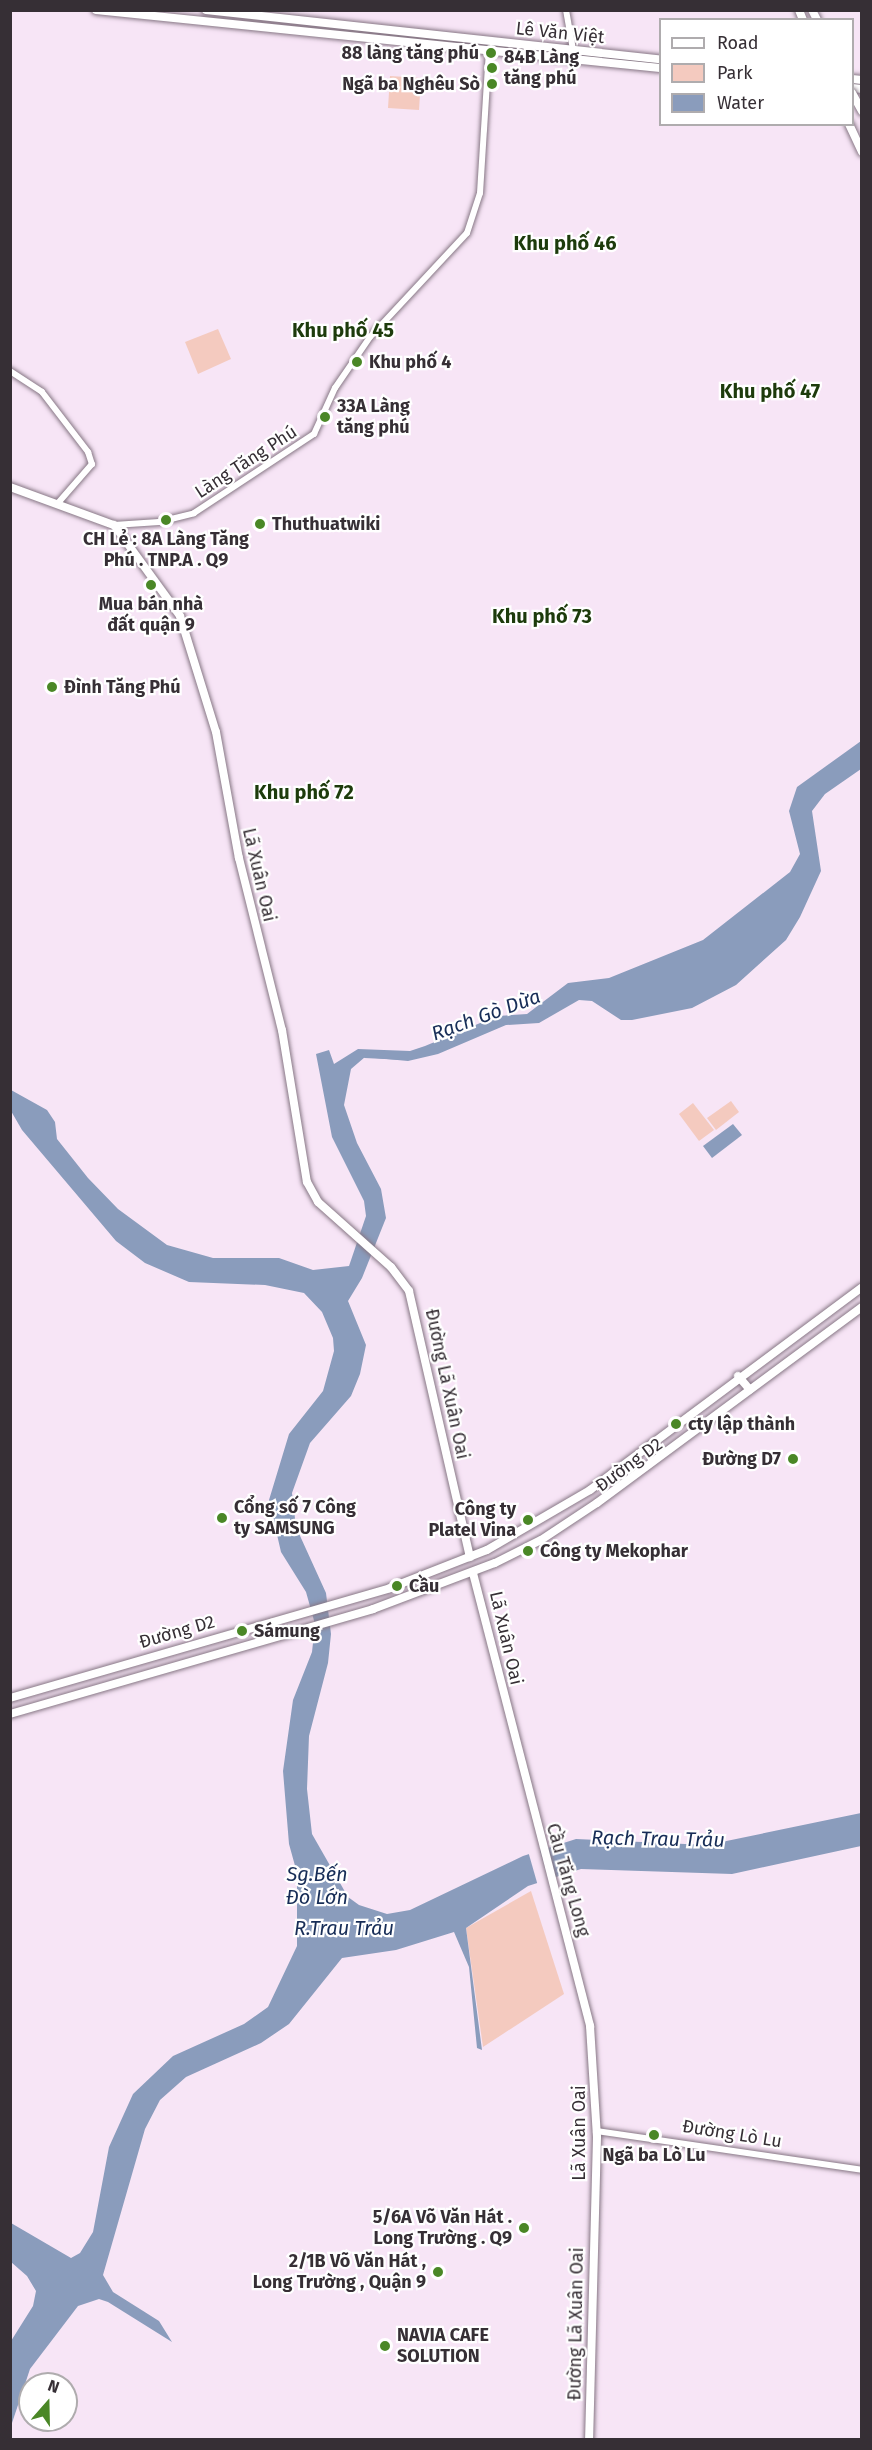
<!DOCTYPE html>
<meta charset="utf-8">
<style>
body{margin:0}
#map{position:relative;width:872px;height:2450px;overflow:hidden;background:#f7e5f6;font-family:"Fira Sans",sans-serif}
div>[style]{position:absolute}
.green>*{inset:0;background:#f4cabf}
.water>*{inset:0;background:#8a9cbc}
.pier>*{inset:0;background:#f7e5f6}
.stream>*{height:1.5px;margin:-0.75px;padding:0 0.75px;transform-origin:0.75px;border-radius:0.75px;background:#8a9cbc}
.roads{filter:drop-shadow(0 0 2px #877785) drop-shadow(0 0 2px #877785)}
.tertiary>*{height:6px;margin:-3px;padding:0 3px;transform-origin:3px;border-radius:3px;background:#fff}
.secondary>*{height:8px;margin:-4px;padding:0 4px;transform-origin:4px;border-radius:4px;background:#fff}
.primary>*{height:8px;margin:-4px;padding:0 4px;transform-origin:4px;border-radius:4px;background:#fff}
.bridges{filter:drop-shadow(0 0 2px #877785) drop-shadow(0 0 2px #877785)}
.primary-bridge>*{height:8px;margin:-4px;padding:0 4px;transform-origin:4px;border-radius:4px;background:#fff}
.dots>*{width:16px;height:16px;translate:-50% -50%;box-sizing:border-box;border:3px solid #fff;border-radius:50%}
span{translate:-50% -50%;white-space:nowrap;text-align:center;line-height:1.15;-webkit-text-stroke:4.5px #fff;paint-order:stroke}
.street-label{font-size:18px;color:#362f35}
.poi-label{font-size:18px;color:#362f35;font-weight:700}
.right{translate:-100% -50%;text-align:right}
.left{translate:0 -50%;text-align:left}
.neighbourhood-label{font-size:20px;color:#1d3b0c;font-weight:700}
.water-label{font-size:20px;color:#172d57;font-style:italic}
.frame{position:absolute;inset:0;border:12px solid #362f35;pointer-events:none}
.legend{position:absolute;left:659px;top:18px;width:195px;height:108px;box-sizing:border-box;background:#fff;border:2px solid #afacae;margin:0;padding:8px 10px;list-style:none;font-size:18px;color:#362f35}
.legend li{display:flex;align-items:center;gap:12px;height:30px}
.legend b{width:30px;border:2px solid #afacae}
.north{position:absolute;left:18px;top:2372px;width:60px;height:60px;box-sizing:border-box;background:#fff;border:2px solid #afacae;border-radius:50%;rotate:20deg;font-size:16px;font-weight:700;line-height:24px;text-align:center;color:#362f35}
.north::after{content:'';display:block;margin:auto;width:21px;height:27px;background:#4a8726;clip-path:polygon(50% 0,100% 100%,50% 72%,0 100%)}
</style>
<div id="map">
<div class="green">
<div style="clip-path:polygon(390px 76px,421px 78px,419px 110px,388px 108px)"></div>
<div style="clip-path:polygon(218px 329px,231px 359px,198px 374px,185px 342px)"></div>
<div style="clip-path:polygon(731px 1101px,739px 1112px,716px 1130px,707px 1118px)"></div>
<div style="clip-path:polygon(693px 1103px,714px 1130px,699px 1141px,679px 1114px)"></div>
<div style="clip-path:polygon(531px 1891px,564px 1994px,483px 2047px,466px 1928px)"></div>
</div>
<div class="water">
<div style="clip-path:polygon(861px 741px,861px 769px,825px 794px,812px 811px,821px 871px,800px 917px,786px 940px,736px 985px,692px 1008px,632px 1020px,621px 1020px,592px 1001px,579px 1000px,539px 1023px,506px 1025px,438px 1054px,408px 1061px,365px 1057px,351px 1069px,344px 1105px,357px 1143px,381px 1189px,386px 1218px,362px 1278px,348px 1301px,366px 1345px,360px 1374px,351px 1396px,310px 1443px,292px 1493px,296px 1527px,326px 1593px,331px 1634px,328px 1663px,309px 1736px,307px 1789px,312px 1834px,348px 1897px,359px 1905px,387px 1914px,410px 1910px,523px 1856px,576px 1839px,707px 1845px,861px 1813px,861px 1846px,732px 1874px,581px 1869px,528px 1886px,466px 1928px,482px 2050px,477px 2048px,469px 1967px,454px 1932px,396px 1950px,342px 1958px,289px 2024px,261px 2043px,186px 2077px,160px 2100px,145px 2129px,103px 2275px,113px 2292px,159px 2321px,172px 2342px,108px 2302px,99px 2299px,78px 2306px,30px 2369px,11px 2426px,11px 2341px,33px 2306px,36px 2291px,27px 2276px,11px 2262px,11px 2223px,71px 2258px,80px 2253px,93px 2232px,109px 2147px,133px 2094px,173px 2056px,244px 2024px,268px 2007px,297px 1946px,297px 1873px,289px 1844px,283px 1771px,293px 1700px,312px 1652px,315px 1624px,306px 1592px,281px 1552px,269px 1500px,289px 1434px,323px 1391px,334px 1351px,333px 1338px,322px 1312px,304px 1293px,265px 1285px,189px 1282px,145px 1263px,116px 1241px,22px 1130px,11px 1111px,11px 1090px,47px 1110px,55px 1122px,57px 1139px,88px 1178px,118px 1209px,167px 1245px,213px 1258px,279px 1258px,313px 1270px,349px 1266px,366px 1216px,364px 1201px,332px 1137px,316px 1054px,329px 1050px,334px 1064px,358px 1049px,410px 1051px,425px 1046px,497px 1016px,527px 1014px,568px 983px,609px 978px,703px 940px,790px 872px,800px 854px,789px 811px,797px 787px)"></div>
<div style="clip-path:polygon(733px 1124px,742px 1135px,712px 1158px,703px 1146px)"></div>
</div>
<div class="pier">
<div style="clip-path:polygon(539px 1847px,549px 1882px,538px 1886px,528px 1851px)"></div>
</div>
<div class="stream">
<div style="left:365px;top:1057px;width:34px;rotate:3deg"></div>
</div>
<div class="roads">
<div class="tertiary">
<div style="left:566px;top:10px;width:40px;rotate:80deg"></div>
<div style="left:10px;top:371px;width:38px;rotate:33deg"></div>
<div style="left:42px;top:392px;width:76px;rotate:52.5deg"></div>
<div style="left:88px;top:452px;width:13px;rotate:72deg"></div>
<div style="left:92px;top:464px;width:52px;rotate:131.1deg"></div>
<div style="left:114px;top:525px;width:45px;rotate:-3.8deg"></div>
<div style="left:159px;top:522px;width:36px;rotate:-14deg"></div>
<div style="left:194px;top:513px;width:144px;rotate:-33.4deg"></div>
<div style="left:314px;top:434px;width:51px;rotate:-65.5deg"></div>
<div style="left:335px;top:388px;width:62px;rotate:-55.5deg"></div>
<div style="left:370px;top:337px;width:142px;rotate:-47deg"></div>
<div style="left:467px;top:233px;width:42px;rotate:-72deg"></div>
<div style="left:480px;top:193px;width:143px;rotate:-86.4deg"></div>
<div style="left:596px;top:2131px;width:269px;rotate:8.3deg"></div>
</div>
<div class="secondary">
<div style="left:96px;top:10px;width:567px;rotate:5.87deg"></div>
<div style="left:206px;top:10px;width:457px;rotate:6.2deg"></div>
<div style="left:852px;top:79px;width:10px;rotate:6deg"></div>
<div style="left:852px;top:88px;width:10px;rotate:6deg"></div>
<div style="left:10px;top:487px;width:111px;rotate:20.1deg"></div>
<div style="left:114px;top:525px;width:112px;rotate:54deg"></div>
<div style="left:180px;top:616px;width:121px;rotate:72.8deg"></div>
<div style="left:216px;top:732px;width:128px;rotate:79.7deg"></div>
<div style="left:239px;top:858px;width:177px;rotate:76deg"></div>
<div style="left:282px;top:1030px;width:154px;rotate:80.7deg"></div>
<div style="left:307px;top:1182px;width:23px;rotate:61deg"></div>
<div style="left:318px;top:1202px;width:98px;rotate:41.7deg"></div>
<div style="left:391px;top:1267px;width:30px;rotate:53deg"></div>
<div style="left:409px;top:1291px;width:273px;rotate:77.1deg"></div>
<div style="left:473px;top:1573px;width:468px;rotate:75.5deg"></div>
<div style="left:590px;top:2026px;width:111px;rotate:86.4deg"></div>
<div style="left:597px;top:2137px;width:303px;rotate:91.5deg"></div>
</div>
<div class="primary">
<div style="left:812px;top:10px;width:11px;rotate:63deg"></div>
<div style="left:849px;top:124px;width:31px;rotate:65deg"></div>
<div style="left:738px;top:1376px;width:18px;rotate:49deg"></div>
<div style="left:10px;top:1698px;width:396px;rotate:-16.1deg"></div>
<div style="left:390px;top:1588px;width:104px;rotate:-21.4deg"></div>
<div style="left:487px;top:1550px;width:119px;rotate:-30.2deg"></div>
<div style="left:590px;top:1490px;width:339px;rotate:-36.7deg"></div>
<div style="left:10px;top:1714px;width:378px;rotate:-16.1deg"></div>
<div style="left:373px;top:1609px;width:130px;rotate:-20.7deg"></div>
<div style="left:495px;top:1563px;width:51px;rotate:-26.6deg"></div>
<div style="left:541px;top:1540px;width:67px;rotate:-33.5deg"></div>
<div style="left:597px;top:1503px;width:330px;rotate:-36.5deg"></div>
</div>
</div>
<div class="bridges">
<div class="primary-bridge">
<div style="left:799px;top:10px;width:11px;rotate:68deg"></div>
<div style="left:852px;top:93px;width:21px;rotate:61deg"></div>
</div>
</div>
<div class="dots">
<div style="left:491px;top:53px;background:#4a8726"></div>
<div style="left:492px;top:68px;background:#4a8726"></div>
<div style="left:492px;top:84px;background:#4a8726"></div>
<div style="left:357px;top:362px;background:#4a8726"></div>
<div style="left:325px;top:417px;background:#4a8726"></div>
<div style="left:166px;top:520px;background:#4a8726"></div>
<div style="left:260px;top:524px;background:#4a8726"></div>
<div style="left:151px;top:585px;background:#4a8726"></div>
<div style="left:52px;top:687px;background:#4a8726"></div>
<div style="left:676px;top:1424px;background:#4a8726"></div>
<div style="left:793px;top:1459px;background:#4a8726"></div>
<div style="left:222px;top:1518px;background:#4a8726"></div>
<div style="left:528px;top:1520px;background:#4a8726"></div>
<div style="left:528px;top:1551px;background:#4a8726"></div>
<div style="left:397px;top:1586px;background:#4a8726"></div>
<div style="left:242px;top:1631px;background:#4a8726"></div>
<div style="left:654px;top:2135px;background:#4a8726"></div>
<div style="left:524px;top:2228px;background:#4a8726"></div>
<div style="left:438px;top:2272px;background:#4a8726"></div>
<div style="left:385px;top:2346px;background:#4a8726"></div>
</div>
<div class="street-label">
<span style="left:560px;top:33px;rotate:6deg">Lê Văn Việt</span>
<span style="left:246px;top:462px;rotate:-33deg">Làng Tăng Phú</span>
<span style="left:259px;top:875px;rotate:77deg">Lã Xuân Oai</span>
<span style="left:447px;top:1384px;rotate:78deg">Đường Lã Xuân Oai</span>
<span style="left:629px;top:1465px;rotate:-36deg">Đường D2</span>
<span style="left:177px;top:1632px;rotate:-16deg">Đường D2</span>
<span style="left:506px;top:1638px;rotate:77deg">Lã Xuân Oai</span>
<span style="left:568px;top:1880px;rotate:74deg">Cầu Tăng Long</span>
<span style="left:579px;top:2133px;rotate:-90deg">Lã Xuân Oai</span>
<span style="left:732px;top:2134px;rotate:9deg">Đường Lò Lu</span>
<span style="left:576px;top:2324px;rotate:-89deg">Đường Lã Xuân Oai</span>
</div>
<div class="poi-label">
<span class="right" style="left:479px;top:53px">88 làng tăng phú</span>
<span class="left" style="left:504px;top:68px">84B Làng<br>tăng phú</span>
<span class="right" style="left:480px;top:84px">Ngã ba Nghêu Sò</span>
<span class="left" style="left:369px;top:362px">Khu phố 4</span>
<span class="left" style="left:337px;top:417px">33A Làng<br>tăng phú</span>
<span class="left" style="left:272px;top:524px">Thuthuatwiki</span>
<span style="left:166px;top:550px">CH Lẻ : 8A Làng Tăng<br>Phú . TNP.A . Q9</span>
<span style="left:151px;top:615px">Mua bán nhà<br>đất quận 9</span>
<span class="left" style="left:64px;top:687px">Đình Tăng Phú</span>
<span class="left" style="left:688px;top:1424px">cty lập thành</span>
<span class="right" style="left:781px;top:1459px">Đường D7</span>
<span class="left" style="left:234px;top:1518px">Cổng số 7 Công<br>ty SAMSUNG</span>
<span class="right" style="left:516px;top:1520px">Công ty<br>Platel Vina</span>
<span class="left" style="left:540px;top:1551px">Công ty Mekophar</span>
<span class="left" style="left:409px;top:1586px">Cầu</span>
<span class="left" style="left:254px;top:1631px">Sámung</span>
<span style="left:654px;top:2155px">Ngã ba Lò Lu</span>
<span class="right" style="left:512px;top:2228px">5/6A Võ Văn Hát .<br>Long Trường . Q9</span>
<span class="right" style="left:426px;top:2272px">2/1B Võ Văn Hát ,<br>Long Trường , Quận 9</span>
<span class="left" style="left:397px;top:2346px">NAVIA CAFE<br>SOLUTION</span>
</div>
<div class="neighbourhood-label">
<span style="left:565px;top:243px">Khu phố 46</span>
<span style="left:343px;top:330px">Khu phố 45</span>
<span style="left:770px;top:391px">Khu phố 47</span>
<span style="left:542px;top:616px">Khu phố 73</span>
<span style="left:304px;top:792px">Khu phố 72</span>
</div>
<div class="water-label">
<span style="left:486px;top:1015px;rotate:-20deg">Rạch Gò Dừa</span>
<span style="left:658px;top:1839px;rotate:1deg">Rạch Trau Trảu</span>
<span style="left:317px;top:1886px">Sg.Bến<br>Đò Lớn</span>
<span style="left:344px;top:1928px">R.Trau Trảu</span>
</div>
<div class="frame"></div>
<ul class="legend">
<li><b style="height:8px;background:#fff"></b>Road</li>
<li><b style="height:16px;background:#f4cabf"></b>Park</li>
<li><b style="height:16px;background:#8a9cbc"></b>Water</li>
</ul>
<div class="north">N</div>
</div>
